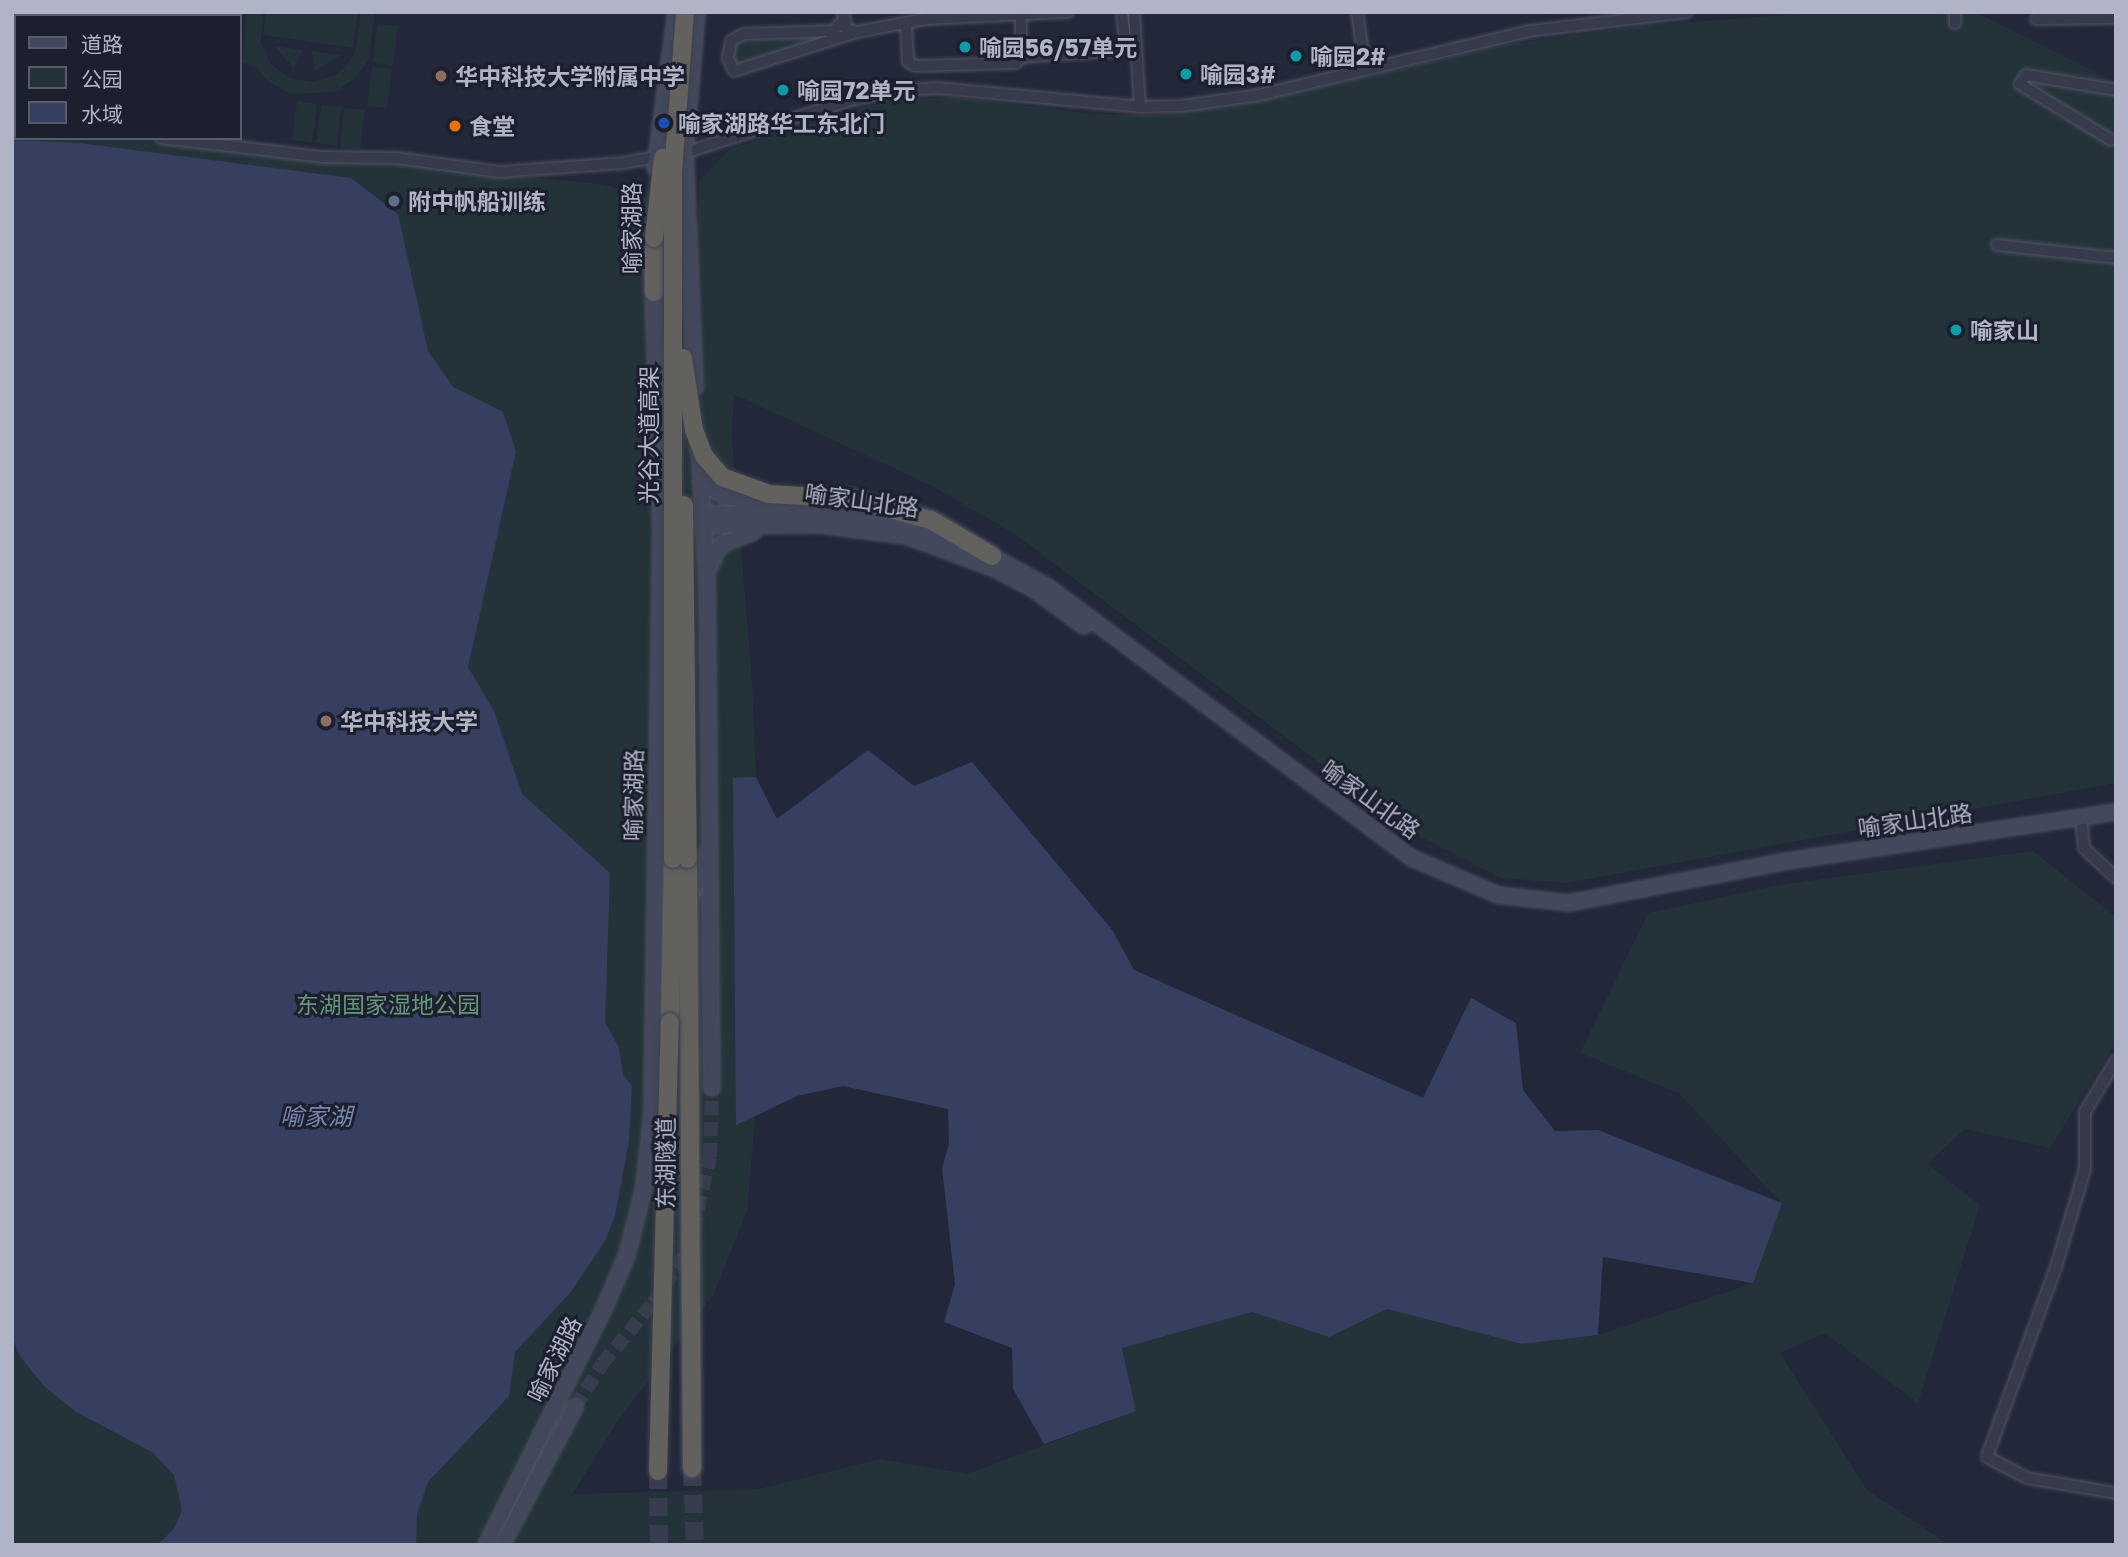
<!DOCTYPE html>
<meta charset="utf-8">
<style>
body{margin:0}
#map{position:relative;width:2128px;height:1557px;overflow:hidden;background:#222739;font-family:"Golos Text","Noto Sans SC",sans-serif}
div>[style]{position:absolute}
.green>*{inset:0;background:#24333a}
.water>*{inset:0;background:#363f60}
.secondary-tunnel>*{height:14px;margin-top:-7px;transform-origin:0;background:repeating-linear-gradient(90deg,#373c4e 0 14px,transparent 0 21px)}
.trunk-tunnel>*{height:18px;margin-top:-9px;transform-origin:0;background:repeating-linear-gradient(90deg,#373c4e 0 18px,transparent 0 27px)}
.roads{filter:drop-shadow(0 0 2px #515464) drop-shadow(0 0 2px #515464)}
.minor>*{height:10px;margin:-5px;padding:0 5px;transform-origin:5px;border-radius:5px;background:#363a4a}
.secondary>*{height:14px;margin:-7px;padding:0 7px;transform-origin:7px;border-radius:7px;background:#44485c}
.trunk>*{height:18px;margin:-9px;padding:0 9px;transform-origin:9px;border-radius:9px;background:#62615e}
.bridges{filter:drop-shadow(0 0 2px #3e4151) drop-shadow(0 0 2px #3e4151)}
.trunk-bridge>*{height:18px;margin:-9px;padding:0 9px;transform-origin:9px;border-radius:9px;background:#62615e}
.dots>*{width:19px;height:19px;translate:-50% -50%;box-sizing:border-box;border:4px solid #1b1f2e;border-radius:50%}
span{translate:-50% -50%;white-space:nowrap;text-align:center;line-height:1.15;-webkit-text-stroke:6px #1b1f2e;paint-order:stroke}
.poi-label{font-size:23px;color:#b1b4c6;font-weight:700}
.left{translate:0 -50%;text-align:left}
.street-label{font-size:23px;color:#b1b4c6}
.park-label{font-size:23px;color:#68967c}
.water-label{font-size:24px;color:#7985ad;font-style:italic}
.frame{position:absolute;inset:0;border:14px solid #b1b4c6;pointer-events:none}
.legend{position:absolute;left:14px;top:14px;width:228px;height:126px;box-sizing:border-box;background:#1b1f2e;border:2px solid #575b6b;margin:0;padding:9px 12px;list-style:none;font-size:21px;color:#b1b4c6}
.legend li{display:flex;align-items:center;gap:14px;height:35px}
.legend b{width:35px;border:2px solid #575b6b}
</style>
<div id="map">
<div class="green">
<div style="clip-path:polygon(12px 12px,216px 12px,16px 16px,16px 95px)"></div>
<div style="clip-path:polygon(247px 12px,263px 12px,261px 43px,272px 65px,290px 78px,313px 82px,336px 75px,348px 64px,356px 49px,361px 12px,375px 12px,369px 60px,356px 77px,335px 92px,291px 94px,270px 83px,254px 65px,242px 63px)"></div>
<div style="clip-path:polygon(266px 12px,358px 12px,353px 48px,263px 35px)"></div>
<div style="clip-path:polygon(1826px 12px,1976px 12px,2116px 83px,2116px 783px,1566px 883px,1502px 878px,1413px 833px,1015px 534px,932px 486px,734px 394px,732px 439px,752px 680px,765px 1006px,747px 1211px,714px 1294px,617px 1422px,570px 1498px,574px 1494px,759px 1489px,880px 1459px,967px 1474px,1136px 1411px,1122px 1348px,1252px 1312px,1329px 1337px,1387px 1309px,1522px 1344px,1598px 1335px,1753px 1283px,1781px 1203px,1679px 1093px,1580px 1053px,1648px 913px,1785px 884px,2033px 851px,2116px 917px,2116px 1042px,2050px 1148px,1965px 1129px,1927px 1164px,1980px 1205px,1918px 1403px,1825px 1333px,1780px 1353px,1867px 1490px,1949px 1545px,12px 1545px,12px 131px,16px 130px,16px 138px,161px 138px,599px 184px,647px 194px,698px 224px,699px 181px,730px 149px,863px 107px,908px 99px,956px 97px,1093px 114px,1153px 115px,1259px 101px,1509px 44px,1649px 25px)"></div>
<div style="clip-path:polygon(377px 24px,398px 26px,393px 65px,373px 63px)"></div>
<div style="clip-path:polygon(826px 37px,737px 65px,732px 55px,739px 40px)"></div>
<div style="clip-path:polygon(274px 46px,303px 50px,294px 68px)"></div>
<div style="clip-path:polygon(312px 51px,341px 55px,315px 71px)"></div>
<div style="clip-path:polygon(372px 67px,392px 69px,387px 108px,367px 106px)"></div>
<div style="clip-path:polygon(297px 101px,317px 104px,312px 143px,292px 140px)"></div>
<div style="clip-path:polygon(321px 105px,341px 107px,337px 146px,316px 143px)"></div>
<div style="clip-path:polygon(344px 108px,365px 110px,360px 149px,340px 147px)"></div>
</div>
<div class="water">
<div style="clip-path:polygon(12px 140px,79px 143px,351px 178px,398px 214px,428px 351px,453px 387px,503px 412px,516px 451px,468px 667px,494px 711px,522px 794px,610px 873px,605px 1022px,619px 1048px,623px 1075px,632px 1086px,629px 1141px,615px 1216px,605px 1241px,570px 1293px,515px 1352px,509px 1396px,428px 1482px,417px 1514px,416px 1545px,157px 1545px,174px 1529px,182px 1510px,174px 1475px,152px 1452px,76px 1412px,44px 1386px,19px 1355px,12px 1336px)"></div>
<div style="clip-path:polygon(868px 750px,914px 786px,972px 762px,1113px 931px,1134px 970px,1423px 1098px,1471px 998px,1516px 1023px,1523px 1090px,1555px 1131px,1598px 1130px,1782px 1203px,1753px 1283px,1603px 1257px,1598px 1335px,1522px 1344px,1387px 1309px,1329px 1337px,1252px 1312px,1122px 1348px,1136px 1411px,1044px 1444px,1013px 1389px,1012px 1348px,944px 1322px,955px 1284px,942px 1168px,949px 1144px,948px 1109px,843px 1086px,797px 1096px,736px 1125px,733px 778px,756px 777px,777px 819px)"></div>
</div>
<div class="secondary-tunnel">
<div style="left:575px;top:1407px;width:51px;rotate:-57.9deg"></div>
<div style="left:602px;top:1364px;width:80px;rotate:-50.1deg"></div>
<div style="left:653px;top:1303px;width:64px;rotate:-56.6deg"></div>
<div style="left:688px;top:1250px;width:96px;rotate:-76.7deg"></div>
<div style="left:710px;top:1157px;width:69px;rotate:-88.3deg"></div>
</div>
<div class="trunk-tunnel">
<div style="left:692px;top:1468px;width:77px;rotate:87.8deg"></div>
<div style="left:658px;top:1471px;width:74px;rotate:89.2deg"></div>
</div>
<div class="roads">
<div class="minor">
<div style="left:843px;top:12px;width:17px;rotate:77deg"></div>
<div style="left:847px;top:29px;width:10px;rotate:17deg"></div>
<div style="left:857px;top:32px;width:70px;rotate:-10.7deg"></div>
<div style="left:926px;top:19px;width:142px;rotate:-2.8deg"></div>
<div style="left:1134px;top:12px;width:95px;rotate:86.4deg"></div>
<div style="left:1357px;top:12px;width:41px;rotate:81.7deg"></div>
<div style="left:1955px;top:12px;width:11px;rotate:90deg"></div>
<div style="left:1021px;top:15px;width:42px;rotate:90deg"></div>
<div style="left:2036px;top:19px;width:80px;rotate:-0.7deg"></div>
<div style="left:842px;top:22px;width:13px;rotate:135deg"></div>
<div style="left:833px;top:31px;width:90px;rotate:178.1deg"></div>
<div style="left:743px;top:34px;width:14px;rotate:150deg"></div>
<div style="left:731px;top:41px;width:17px;rotate:100deg"></div>
<div style="left:728px;top:58px;width:14px;rotate:65deg"></div>
<div style="left:734px;top:71px;width:129px;rotate:-17.6deg"></div>
<div style="left:906px;top:23px;width:39px;rotate:87deg"></div>
<div style="left:908px;top:62px;width:9px;rotate:27deg"></div>
<div style="left:916px;top:66px;width:100px;rotate:-1.7deg"></div>
<div style="left:1016px;top:63px;width:8px;rotate:-50deg"></div>
<div style="left:1021px;top:57px;width:95px;rotate:-3.6deg"></div>
<div style="left:1116px;top:51px;width:13px;rotate:-48deg"></div>
<div style="left:1125px;top:41px;width:29px;rotate:-96deg"></div>
<div style="left:12px;top:127px;width:4px;rotate:-14deg"></div>
<div style="left:161px;top:138px;width:162px;rotate:6.7deg"></div>
<div style="left:322px;top:157px;width:75px;rotate:0.8deg"></div>
<div style="left:397px;top:158px;width:103px;rotate:7.8deg"></div>
<div style="left:499px;top:172px;width:125px;rotate:-4.1deg"></div>
<div style="left:624px;top:163px;width:38px;rotate:-11deg"></div>
<div style="left:2111px;top:140px;width:107px;rotate:-148.4deg"></div>
<div style="left:2020px;top:84px;width:11px;rotate:-56deg"></div>
<div style="left:2026px;top:75px;width:91px;rotate:9.5deg"></div>
<div style="left:681px;top:154px;width:178px;rotate:-17.6deg"></div>
<div style="left:851px;top:100px;width:47px;rotate:-11.1deg"></div>
<div style="left:897px;top:91px;width:40px;rotate:-4.3deg"></div>
<div style="left:937px;top:88px;width:204px;rotate:5.3deg"></div>
<div style="left:1140px;top:107px;width:41px;rotate:-1.4deg"></div>
<div style="left:1181px;top:106px;width:79px;rotate:-8deg"></div>
<div style="left:1259px;top:95px;width:278px;rotate:-13.3deg"></div>
<div style="left:1530px;top:31px;width:158px;rotate:-6.9deg"></div>
<div style="left:1997px;top:245px;width:120px;rotate:6.2deg"></div>
<div style="left:2082px;top:826px;width:22px;rotate:85deg"></div>
<div style="left:2084px;top:848px;width:44px;rotate:43.2deg"></div>
<div style="left:2116px;top:1060px;width:61px;rotate:120.8deg"></div>
<div style="left:2085px;top:1112px;width:57px;rotate:90deg"></div>
<div style="left:2085px;top:1169px;width:102px;rotate:106.5deg"></div>
<div style="left:2056px;top:1267px;width:202px;rotate:110deg"></div>
<div style="left:1987px;top:1457px;width:45px;rotate:27.7deg"></div>
<div style="left:2027px;top:1478px;width:90px;rotate:9.6deg"></div>
</div>
<div class="secondary">
<div style="left:655px;top:168px;width:157px;rotate:-82.3deg"></div>
<div style="left:695px;top:388px;width:235px;rotate:-92.4deg"></div>
<div style="left:685px;top:153px;width:142px;rotate:-85.1deg"></div>
<div style="left:699px;top:447px;width:133px;rotate:86.6deg"></div>
<div style="left:707px;top:580px;width:508px;rotate:89.44deg"></div>
<div style="left:704px;top:473px;width:18px;rotate:61deg"></div>
<div style="left:713px;top:489px;width:15px;rotate:32deg"></div>
<div style="left:726px;top:497px;width:51px;rotate:9.1deg"></div>
<div style="left:660px;top:514px;width:159px;rotate:-0.4deg"></div>
<div style="left:819px;top:513px;width:62px;rotate:6.4deg"></div>
<div style="left:881px;top:520px;width:79px;rotate:15.4deg"></div>
<div style="left:661px;top:526px;width:160px;rotate:-0.4deg"></div>
<div style="left:821px;top:525px;width:86px;rotate:7.4deg"></div>
<div style="left:906px;top:536px;width:95px;rotate:20.3deg"></div>
<div style="left:995px;top:569px;width:45px;rotate:27.7deg"></div>
<div style="left:1035px;top:590px;width:61px;rotate:36.3deg"></div>
<div style="left:985px;top:553px;width:72px;rotate:28.4deg"></div>
<div style="left:1048px;top:587px;width:454px;rotate:36.7deg"></div>
<div style="left:1412px;top:858px;width:94px;rotate:23.3deg"></div>
<div style="left:1498px;top:895px;width:71px;rotate:6.4deg"></div>
<div style="left:1569px;top:903px;width:223px;rotate:-10.9deg"></div>
<div style="left:1788px;top:861px;width:332px;rotate:-8.5deg"></div>
<div style="left:709px;top:568px;width:25px;rotate:-64deg"></div>
<div style="left:720px;top:545px;width:36px;rotate:-21deg"></div>
<div style="left:691px;top:897px;width:46px;rotate:-71.2deg"></div>
<div style="left:486px;top:1545px;width:269px;rotate:-63.5deg"></div>
<div style="left:606px;top:1304px;width:53px;rotate:-66.8deg"></div>
<div style="left:627px;top:1255px;width:69px;rotate:-75.8deg"></div>
<div style="left:644px;top:1188px;width:74px;rotate:-83.8deg"></div>
<div style="left:652px;top:1114px;width:588px;rotate:-89.12deg"></div>
<div style="left:661px;top:526px;width:243px;rotate:-91.9deg"></div>
<div style="left:502px;top:1545px;width:156px;rotate:-62.1deg"></div>
</div>
<div class="trunk">
<div style="left:654px;top:292px;width:54px;rotate:-90deg"></div>
<div style="left:852px;top:499px;width:82px;rotate:14.9deg"></div>
<div style="left:931px;top:520px;width:71px;rotate:30.5deg"></div>
<div style="left:688px;top:859px;width:609px;rotate:89.62deg"></div>
<div style="left:670px;top:1022px;width:163px;rotate:-88.9deg"></div>
</div>
</div>
<div class="bridges">
<div class="trunk-bridge">
<div style="left:654px;top:238px;width:81px;rotate:-83.7deg"></div>
<div style="left:683px;top:358px;width:73px;rotate:81.3deg"></div>
<div style="left:694px;top:430px;width:28px;rotate:69deg"></div>
<div style="left:704px;top:456px;width:28px;rotate:49deg"></div>
<div style="left:722px;top:477px;width:50px;rotate:19.9deg"></div>
<div style="left:769px;top:494px;width:83px;rotate:3.4deg"></div>
<div style="left:684px;top:505px;width:354px;rotate:89.4deg"></div>
<div style="left:673px;top:859px;width:687px;rotate:-90deg"></div>
<div style="left:673px;top:172px;width:160px;rotate:-85.7deg"></div>
<div style="left:658px;top:1471px;width:449px;rotate:-88.5deg"></div>
</div>
</div>
<div class="dots">
<div style="left:965px;top:47px;background:#0f9aa8"></div>
<div style="left:1296px;top:56px;background:#0f9aa8"></div>
<div style="left:1186px;top:74px;background:#0f9aa8"></div>
<div style="left:441px;top:76px;background:#8d6e63"></div>
<div style="left:783px;top:90px;background:#0f9aa8"></div>
<div style="left:664px;top:123px;background:#1a4fb4"></div>
<div style="left:455px;top:126px;background:#e8710a"></div>
<div style="left:394px;top:201px;background:#5c6f8a"></div>
<div style="left:1956px;top:330px;background:#0f9aa8"></div>
<div style="left:326px;top:721px;background:#8d6e63"></div>
</div>
<div class="poi-label">
<span class="left" style="left:979px;top:47px">喻园56/57单元</span>
<span class="left" style="left:1310px;top:56px">喻园2#</span>
<span class="left" style="left:1200px;top:74px">喻园3#</span>
<span class="left" style="left:455px;top:76px">华中科技大学附属中学</span>
<span class="left" style="left:797px;top:90px">喻园72单元</span>
<span class="left" style="left:678px;top:123px">喻家湖路华工东北门</span>
<span class="left" style="left:469px;top:126px">食堂</span>
<span class="left" style="left:408px;top:201px">附中帆船训练</span>
<span class="left" style="left:1970px;top:330px">喻家山</span>
<span class="left" style="left:340px;top:721px">华中科技大学</span>
</div>
<div class="street-label">
<span style="left:631px;top:228px;rotate:-90deg">喻家湖路</span>
<span style="left:648px;top:435px;rotate:-90deg">光谷大道高架</span>
<span style="left:862px;top:500px;rotate:8deg">喻家山北路</span>
<span style="left:633px;top:795px;rotate:-89deg">喻家湖路</span>
<span style="left:1371px;top:799px;rotate:36deg">喻家山北路</span>
<span style="left:1915px;top:820px;rotate:-8deg">喻家山北路</span>
<span style="left:665px;top:1163px;rotate:-90deg">东湖隧道</span>
<span style="left:554px;top:1359px;rotate:-64deg">喻家湖路</span>
</div>
<div class="park-label">
<span style="left:388px;top:1004px">东湖国家湿地公园</span>
</div>
<div class="water-label">
<span style="left:316px;top:1116px">喻家湖</span>
</div>
<div class="frame"></div>
<ul class="legend">
<li><b style="height:9px;background:#44485c"></b>道路</li>
<li><b style="height:19px;background:#24333a"></b>公园</li>
<li><b style="height:19px;background:#363f60"></b>水域</li>
</ul>
</div>
